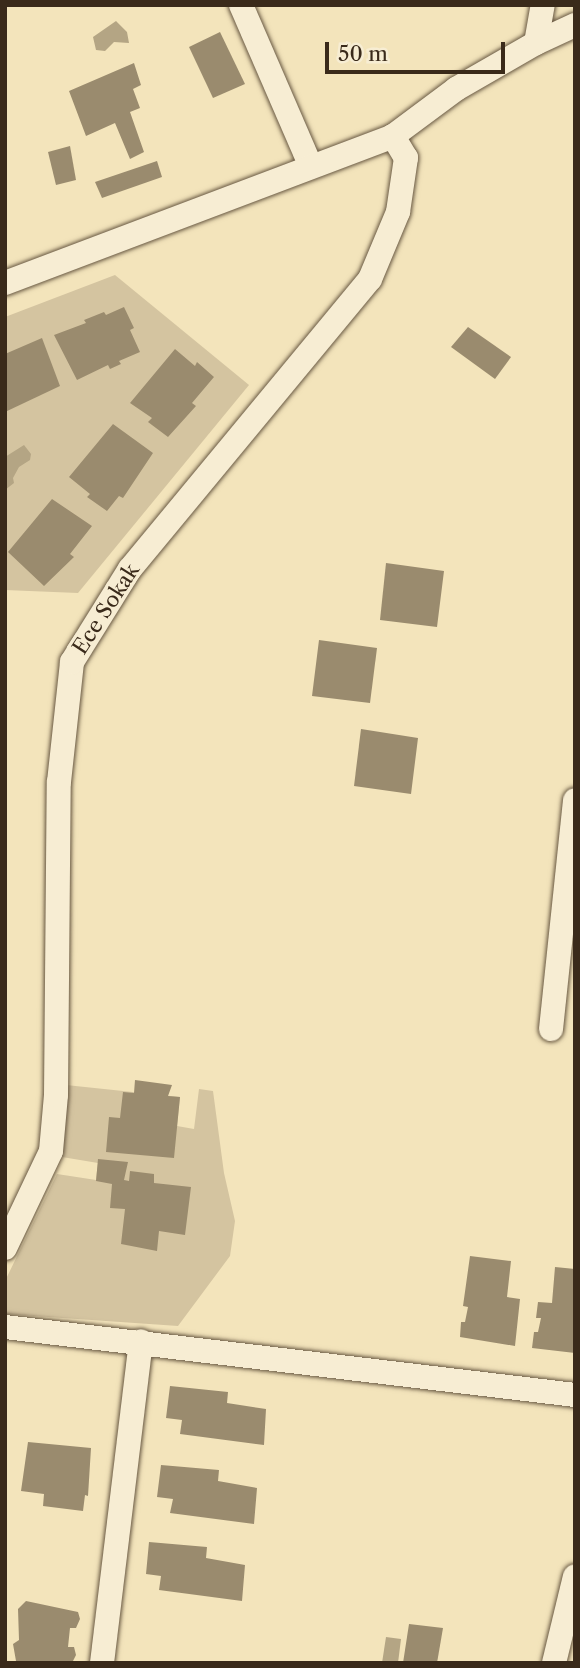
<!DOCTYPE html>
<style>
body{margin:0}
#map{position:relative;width:580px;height:1668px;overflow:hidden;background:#f3e4bb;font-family:"Libre Caslon Text",serif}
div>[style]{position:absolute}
.green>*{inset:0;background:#d4c4a0}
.water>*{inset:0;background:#b4a584}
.building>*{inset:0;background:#9a8b6e}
.roads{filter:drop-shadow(0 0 2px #685842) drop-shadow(0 0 2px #685842)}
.minor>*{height:24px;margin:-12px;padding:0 12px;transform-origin:12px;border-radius:12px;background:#f7edd3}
span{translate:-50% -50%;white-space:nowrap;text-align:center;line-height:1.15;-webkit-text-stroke:6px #f7edd3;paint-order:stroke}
.street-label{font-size:21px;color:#3a2a1a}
.frame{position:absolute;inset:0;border:7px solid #3a2a1a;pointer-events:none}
.scale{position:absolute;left:325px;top:42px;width:180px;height:32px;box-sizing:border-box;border:4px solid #3a2a1a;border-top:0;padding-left:9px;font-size:21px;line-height:24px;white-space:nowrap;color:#3a2a1a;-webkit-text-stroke:5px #f7edd3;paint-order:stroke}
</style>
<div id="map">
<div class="green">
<div style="clip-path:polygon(115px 275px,249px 385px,78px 593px,5px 590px,5px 317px)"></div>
<div style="clip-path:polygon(66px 1085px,180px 1097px,177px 1126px,194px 1129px,199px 1089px,213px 1091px,224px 1173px,235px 1221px,230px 1256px,178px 1326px,5px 1314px,5px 1281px,57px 1174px,96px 1180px,98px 1163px,62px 1157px)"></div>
</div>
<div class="water">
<div style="clip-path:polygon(116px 21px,127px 32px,129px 43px,114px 42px,105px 51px,96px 50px,93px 37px)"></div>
<div style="clip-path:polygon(24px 445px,31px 454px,30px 460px,19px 467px,13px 478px,14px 483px,5px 490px,5px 457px)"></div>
<div style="clip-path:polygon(386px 1637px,401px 1639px,398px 1663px,382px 1663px)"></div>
</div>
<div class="building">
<div style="clip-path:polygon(220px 32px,245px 84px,213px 98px,189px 47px)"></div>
<div style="clip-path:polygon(134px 63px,141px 85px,133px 89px,140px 108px,130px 112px,144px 152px,130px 159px,115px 123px,86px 136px,69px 91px)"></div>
<div style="clip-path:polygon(70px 146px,76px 180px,56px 185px,48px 152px)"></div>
<div style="clip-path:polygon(157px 161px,162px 177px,102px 198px,95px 182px)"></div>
<div style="clip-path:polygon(124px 307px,134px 328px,130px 330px,140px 352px,119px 361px,121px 364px,110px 369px,108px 365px,77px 380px,54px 335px,86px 323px,84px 320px,104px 312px,106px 315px)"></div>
<div style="clip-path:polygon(468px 327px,511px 357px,495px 379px,451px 347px)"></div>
<div style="clip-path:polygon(42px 338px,60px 386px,5px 412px,5px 354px)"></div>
<div style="clip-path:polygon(175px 349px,195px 366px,197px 362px,214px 377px,192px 403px,196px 406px,168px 437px,148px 422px,152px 418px,130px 403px)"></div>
<div style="clip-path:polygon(113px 424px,153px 453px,123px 498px,119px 496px,107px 511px,87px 497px,90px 494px,69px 477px)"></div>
<div style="clip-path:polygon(52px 499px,92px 526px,70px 554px,74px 557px,44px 586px,8px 552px)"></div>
<div style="clip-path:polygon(386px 563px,444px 571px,437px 627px,380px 620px)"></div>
<div style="clip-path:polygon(319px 640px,377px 648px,370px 703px,312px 696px)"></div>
<div style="clip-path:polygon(361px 729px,418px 738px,411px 794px,354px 786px)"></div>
<div style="clip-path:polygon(135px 1080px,172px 1085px,168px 1096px,180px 1097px,174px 1158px,106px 1152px,109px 1117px,120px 1118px,123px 1092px,134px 1093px)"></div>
<div style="clip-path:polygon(98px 1159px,128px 1162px,124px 1180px,129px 1181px,130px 1171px,154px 1174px,154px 1183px,191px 1187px,185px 1235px,159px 1231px,157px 1251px,121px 1244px,125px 1209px,110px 1208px,112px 1184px,96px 1181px)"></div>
<div style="clip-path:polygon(470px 1256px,511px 1261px,507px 1297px,520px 1299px,515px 1346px,460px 1337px,461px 1322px,465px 1322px,468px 1307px,463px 1306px)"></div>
<div style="clip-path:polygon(555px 1267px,575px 1269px,575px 1353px,532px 1348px,534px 1332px,538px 1332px,541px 1318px,536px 1318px,538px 1302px,552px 1303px)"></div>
<div style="clip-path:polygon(170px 1386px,228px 1392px,227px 1403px,266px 1409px,264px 1445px,180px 1434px,182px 1420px,166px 1418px)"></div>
<div style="clip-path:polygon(28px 1442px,91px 1448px,88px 1496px,85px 1495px,83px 1511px,43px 1506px,44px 1494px,21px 1491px)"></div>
<div style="clip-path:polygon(161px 1465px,219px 1470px,218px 1481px,257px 1488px,254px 1524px,170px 1513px,173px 1499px,157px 1497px)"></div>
<div style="clip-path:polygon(149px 1542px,207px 1547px,206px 1558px,245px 1565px,242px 1601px,159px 1590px,161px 1576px,146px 1574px)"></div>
<div style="clip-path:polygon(26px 1601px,78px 1612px,80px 1619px,76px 1628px,70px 1628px,68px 1647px,74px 1647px,76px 1655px,72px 1663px,16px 1661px,13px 1644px,19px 1640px,18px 1609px)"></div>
<div style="clip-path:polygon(409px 1624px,443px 1628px,437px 1663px,403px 1663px)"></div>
</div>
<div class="roads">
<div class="minor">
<div style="left:241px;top:5px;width:176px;rotate:66.6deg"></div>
<div style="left:536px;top:43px;width:43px;rotate:-24.8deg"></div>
<div style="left:5px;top:283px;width:415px;rotate:-20.7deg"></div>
<div style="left:393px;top:136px;width:79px;rotate:-36.7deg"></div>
<div style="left:456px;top:89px;width:92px;rotate:-29.9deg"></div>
<div style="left:536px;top:43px;width:39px;rotate:-80deg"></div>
<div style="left:551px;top:1029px;width:230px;rotate:-84deg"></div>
<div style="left:5px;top:1248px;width:107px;rotate:-64.6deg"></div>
<div style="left:51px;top:1151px;width:56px;rotate:-84.9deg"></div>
<div style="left:56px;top:1095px;width:313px;rotate:-89.5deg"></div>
<div style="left:59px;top:782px;width:121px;rotate:-83.8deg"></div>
<div style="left:72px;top:662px;width:110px;rotate:-58.1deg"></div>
<div style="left:130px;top:569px;width:376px;rotate:-50.4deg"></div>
<div style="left:370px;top:279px;width:73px;rotate:-67.3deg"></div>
<div style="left:398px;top:212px;width:55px;rotate:-81.6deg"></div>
<div style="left:406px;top:158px;width:26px;rotate:-121deg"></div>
<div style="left:5px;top:1327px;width:574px;rotate:6.8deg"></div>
<div style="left:102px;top:1663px;width:324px;rotate:-83.1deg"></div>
<div style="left:554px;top:1663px;width:89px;rotate:-76.4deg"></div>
</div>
</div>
<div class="street-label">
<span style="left:106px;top:609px;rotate:-57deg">Ece Sokak</span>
</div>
<div class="frame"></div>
<div class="scale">50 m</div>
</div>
